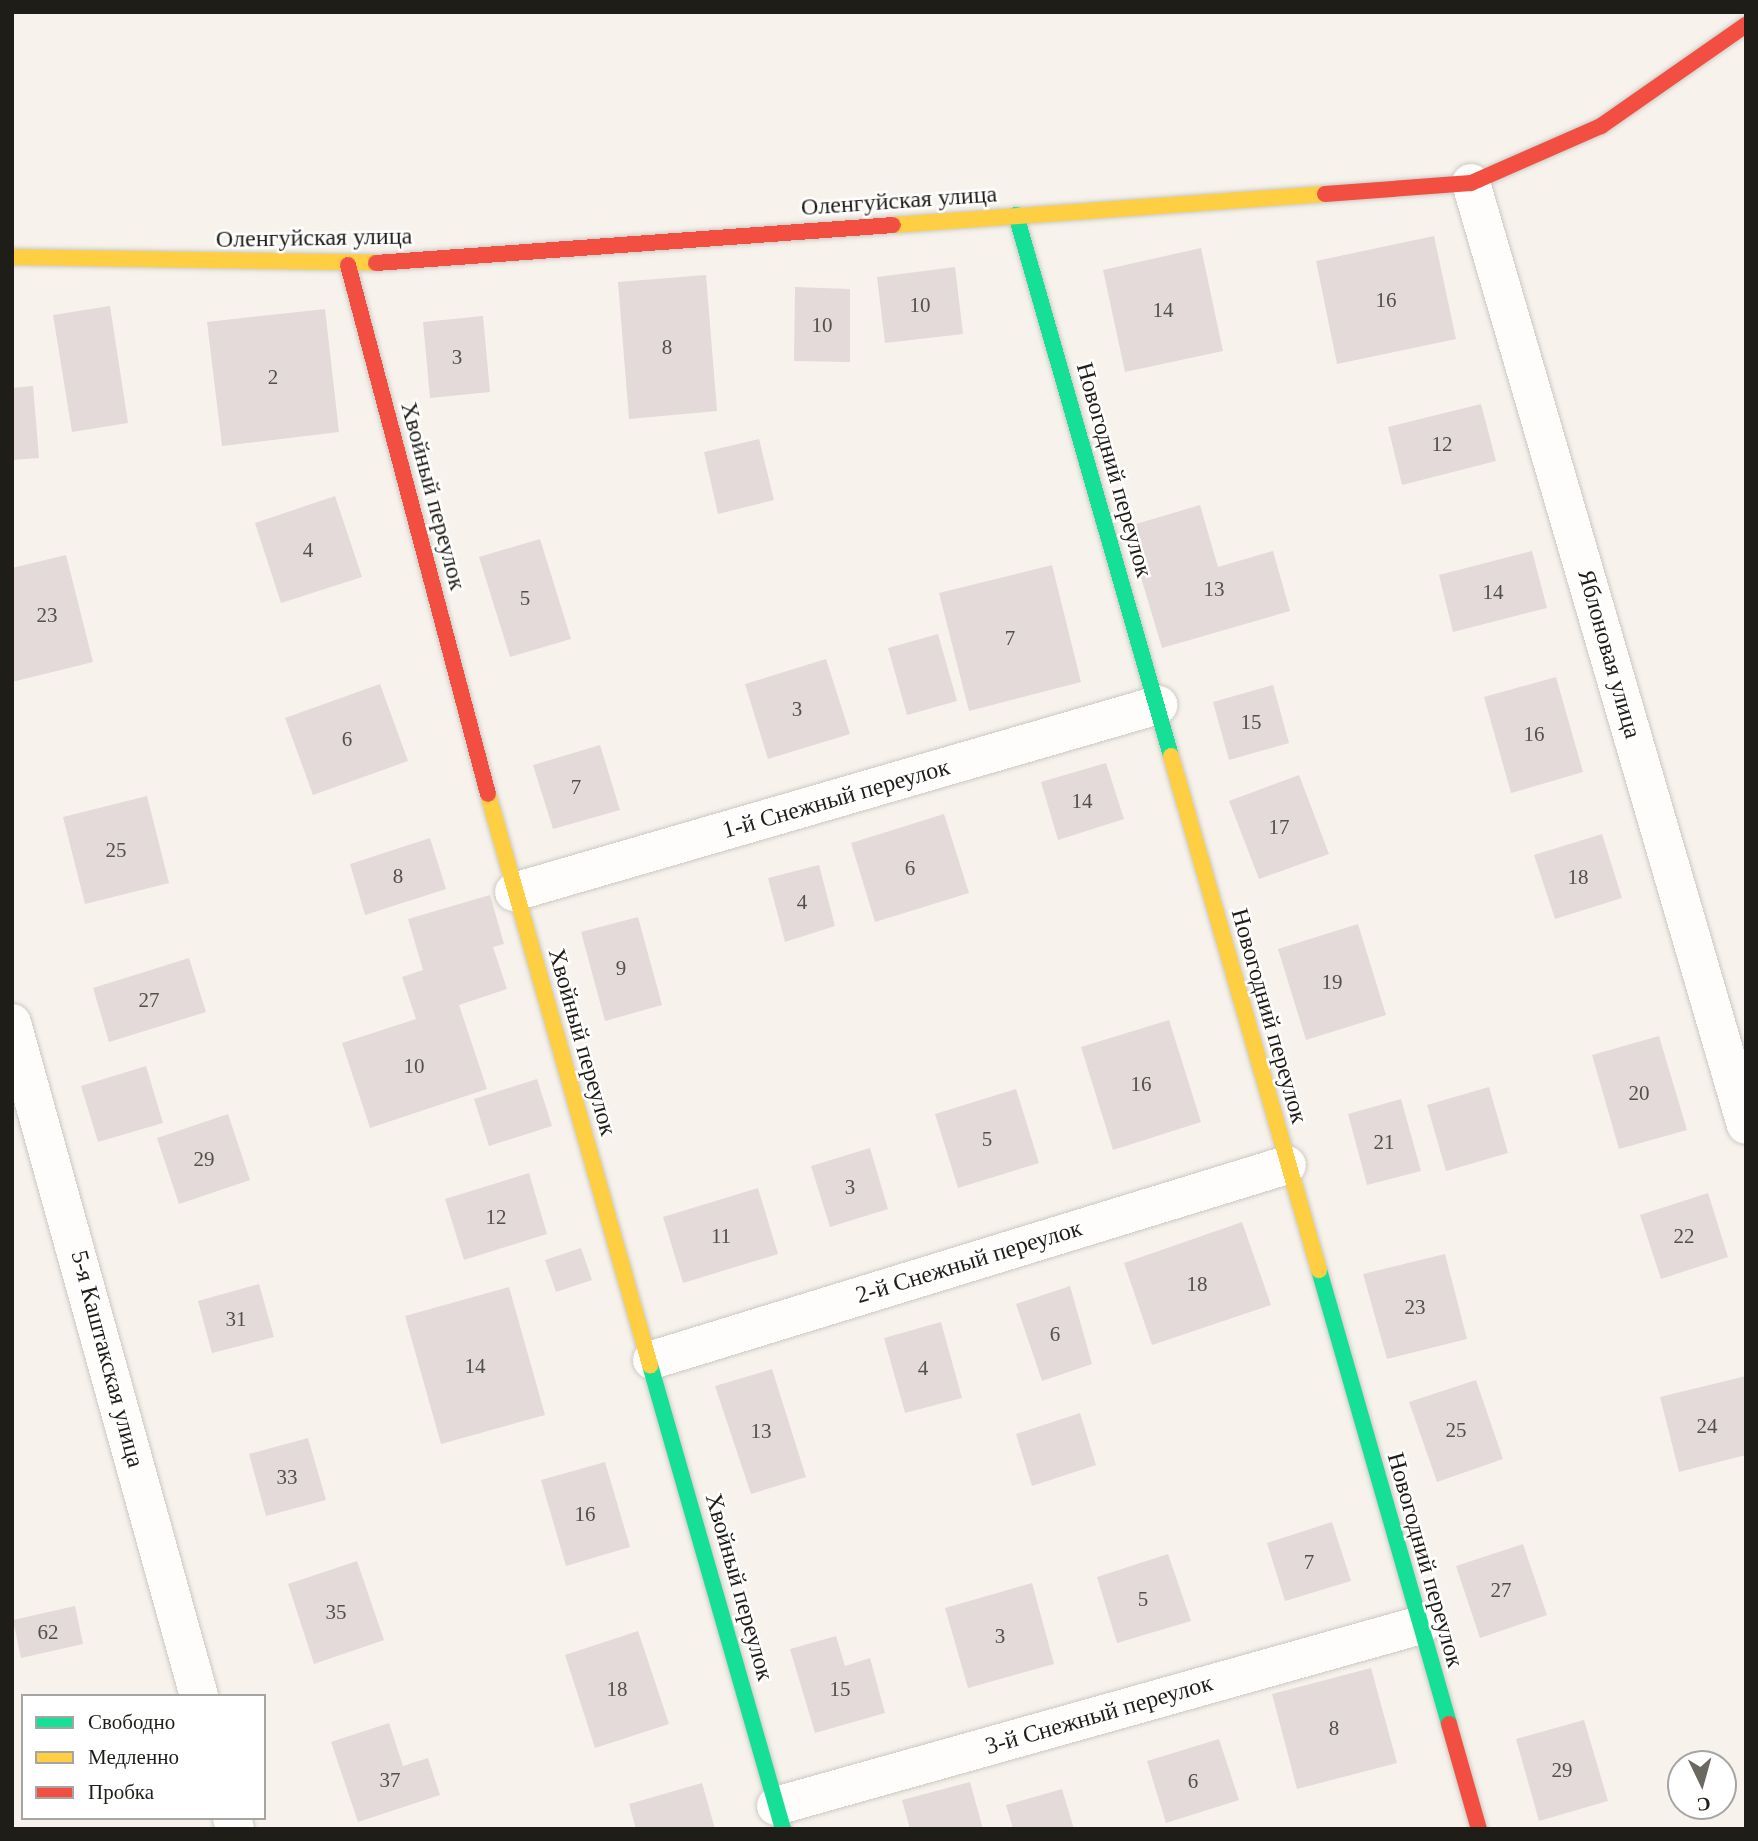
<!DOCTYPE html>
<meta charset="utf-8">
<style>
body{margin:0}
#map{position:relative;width:1758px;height:1841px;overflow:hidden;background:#f7f3ec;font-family:Georgia,serif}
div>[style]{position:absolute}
.building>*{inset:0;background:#e3dad9}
.roads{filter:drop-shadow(0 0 2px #ccc9c3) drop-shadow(0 0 2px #ccc9c3)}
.street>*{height:38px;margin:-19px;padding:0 19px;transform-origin:19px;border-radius:19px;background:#fefdfc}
.fast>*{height:16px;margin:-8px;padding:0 8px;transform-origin:8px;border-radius:8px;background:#16e098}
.slow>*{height:16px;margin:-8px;padding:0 8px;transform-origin:8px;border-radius:8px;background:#ffcf43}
.jam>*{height:16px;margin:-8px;padding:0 8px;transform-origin:8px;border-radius:8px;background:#f24e42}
span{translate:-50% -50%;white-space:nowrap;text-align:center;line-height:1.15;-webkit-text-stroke:5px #fff;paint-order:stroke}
.number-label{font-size:21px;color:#534f4b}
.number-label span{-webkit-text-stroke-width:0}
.street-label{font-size:24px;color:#1f1d18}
.frame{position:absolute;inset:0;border:14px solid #1f1d18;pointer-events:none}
.legend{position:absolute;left:21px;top:1694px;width:245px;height:126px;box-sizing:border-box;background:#fff;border:2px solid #a5a5a3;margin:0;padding:9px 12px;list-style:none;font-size:21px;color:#1f1d18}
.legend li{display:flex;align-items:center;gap:14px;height:35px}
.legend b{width:35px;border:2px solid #a5a5a3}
.north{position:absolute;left:1667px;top:1750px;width:70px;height:70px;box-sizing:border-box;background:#fff;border:2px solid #a5a5a3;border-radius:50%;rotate:175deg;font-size:19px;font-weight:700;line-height:28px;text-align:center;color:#1f1d18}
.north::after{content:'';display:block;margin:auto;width:24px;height:32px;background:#6b6862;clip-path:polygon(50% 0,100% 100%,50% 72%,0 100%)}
</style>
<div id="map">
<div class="building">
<div style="clip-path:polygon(1434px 236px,1456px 339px,1337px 364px,1316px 261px)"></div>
<div style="clip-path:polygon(1201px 248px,1223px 351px,1125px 372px,1103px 270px)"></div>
<div style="clip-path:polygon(955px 267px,963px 334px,885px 343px,877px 277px)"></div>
<div style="clip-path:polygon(706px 275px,717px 411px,629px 419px,618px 282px)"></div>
<div style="clip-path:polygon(795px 287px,850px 289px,850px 362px,794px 361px)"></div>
<div style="clip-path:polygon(110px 306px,128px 423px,72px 432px,53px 315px)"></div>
<div style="clip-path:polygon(325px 309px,339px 432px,222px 446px,207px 322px)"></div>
<div style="clip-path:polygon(483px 316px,490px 392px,430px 398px,423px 322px)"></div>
<div style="clip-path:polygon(33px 386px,39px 458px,12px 460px,12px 388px)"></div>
<div style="clip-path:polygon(1481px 404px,1496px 461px,1402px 485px,1388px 427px)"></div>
<div style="clip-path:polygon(759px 439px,774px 500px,718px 514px,704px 452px)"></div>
<div style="clip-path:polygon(335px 496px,362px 577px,281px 603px,255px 523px)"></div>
<div style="clip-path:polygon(1200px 505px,1218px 567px,1273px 551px,1290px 611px,1162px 648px,1126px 527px)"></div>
<div style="clip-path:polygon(540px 539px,571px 639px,510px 657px,479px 557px)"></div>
<div style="clip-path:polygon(1532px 551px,1547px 608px,1453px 632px,1439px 575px)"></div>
<div style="clip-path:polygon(66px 555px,93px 662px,12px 682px,12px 568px)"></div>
<div style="clip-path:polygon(1052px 565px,1081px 682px,969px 711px,939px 593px)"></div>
<div style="clip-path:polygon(938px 634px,957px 701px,907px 715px,888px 648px)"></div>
<div style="clip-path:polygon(826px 659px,850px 734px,768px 759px,745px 684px)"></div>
<div style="clip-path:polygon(1556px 677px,1583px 772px,1511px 793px,1484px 697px)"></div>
<div style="clip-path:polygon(380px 684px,408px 761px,313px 795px,285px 718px)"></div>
<div style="clip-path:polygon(1273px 685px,1289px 743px,1229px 760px,1213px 702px)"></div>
<div style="clip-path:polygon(600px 745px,620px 810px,553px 829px,533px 765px)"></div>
<div style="clip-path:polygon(1106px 763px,1124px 819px,1058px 840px,1041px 782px)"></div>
<div style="clip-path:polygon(1299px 775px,1329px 854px,1259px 879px,1229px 801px)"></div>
<div style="clip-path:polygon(147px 796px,169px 883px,85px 904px,63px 817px)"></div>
<div style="clip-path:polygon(944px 814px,969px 893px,875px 922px,851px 843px)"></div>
<div style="clip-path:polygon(1602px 834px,1622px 898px,1555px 919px,1534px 855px)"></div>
<div style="clip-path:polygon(430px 838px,446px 889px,365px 915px,350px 864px)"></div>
<div style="clip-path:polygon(819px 865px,835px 926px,785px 942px,768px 878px)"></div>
<div style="clip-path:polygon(490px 895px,504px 944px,493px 947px,507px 989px,459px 1005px,487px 1089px,370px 1128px,342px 1043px,416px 1019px,402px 977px,423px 970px,408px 919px)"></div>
<div style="clip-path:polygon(638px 917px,662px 1005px,605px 1021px,581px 932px)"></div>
<div style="clip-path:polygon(1358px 924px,1386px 1015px,1306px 1040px,1278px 949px)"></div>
<div style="clip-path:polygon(189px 958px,206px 1012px,109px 1042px,93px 988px)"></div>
<div style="clip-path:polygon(1169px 1020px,1201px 1122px,1113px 1150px,1081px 1047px)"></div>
<div style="clip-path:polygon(1659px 1036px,1687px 1130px,1619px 1149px,1592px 1055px)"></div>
<div style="clip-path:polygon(146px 1066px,163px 1123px,98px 1142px,81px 1086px)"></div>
<div style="clip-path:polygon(537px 1079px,552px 1126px,489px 1146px,474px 1099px)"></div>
<div style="clip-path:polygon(1489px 1087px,1508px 1153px,1446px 1171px,1427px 1105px)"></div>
<div style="clip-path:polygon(1016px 1089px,1039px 1163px,958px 1188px,935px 1114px)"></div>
<div style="clip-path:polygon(1401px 1099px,1421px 1171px,1367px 1185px,1348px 1114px)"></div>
<div style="clip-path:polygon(228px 1114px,250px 1180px,179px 1204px,157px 1138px)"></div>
<div style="clip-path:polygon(870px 1148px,888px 1209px,830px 1227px,811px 1166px)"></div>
<div style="clip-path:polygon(529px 1173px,547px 1234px,464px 1260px,445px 1199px)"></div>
<div style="clip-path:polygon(758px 1188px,778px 1254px,683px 1283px,663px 1217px)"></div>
<div style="clip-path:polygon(1708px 1193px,1728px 1257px,1661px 1279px,1640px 1215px)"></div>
<div style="clip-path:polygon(1242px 1222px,1271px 1305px,1152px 1345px,1124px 1263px)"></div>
<div style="clip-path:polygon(581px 1248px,592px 1280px,556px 1292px,545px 1260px)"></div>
<div style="clip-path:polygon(1445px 1254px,1467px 1339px,1387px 1359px,1363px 1274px)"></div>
<div style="clip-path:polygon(259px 1284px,274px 1337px,212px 1353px,198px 1301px)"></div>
<div style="clip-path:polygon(1070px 1286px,1092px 1364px,1042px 1381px,1016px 1304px)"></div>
<div style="clip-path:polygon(509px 1287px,545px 1415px,441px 1444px,405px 1316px)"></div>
<div style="clip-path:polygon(941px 1322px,962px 1398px,905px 1413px,884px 1338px)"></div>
<div style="clip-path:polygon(772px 1369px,806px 1477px,751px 1494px,715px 1386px)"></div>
<div style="clip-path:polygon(1746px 1376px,1746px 1455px,1679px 1472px,1660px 1397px)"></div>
<div style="clip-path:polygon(1476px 1380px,1503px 1459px,1437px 1482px,1409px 1402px)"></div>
<div style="clip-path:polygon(1080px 1413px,1096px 1465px,1032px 1486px,1016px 1434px)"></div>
<div style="clip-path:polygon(308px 1438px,326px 1500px,266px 1516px,249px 1454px)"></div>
<div style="clip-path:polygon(605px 1462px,630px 1547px,566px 1566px,541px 1480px)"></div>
<div style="clip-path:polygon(1332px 1522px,1351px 1581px,1285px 1601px,1267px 1543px)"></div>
<div style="clip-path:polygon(1523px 1544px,1547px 1615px,1480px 1638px,1456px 1566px)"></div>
<div style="clip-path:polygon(1168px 1554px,1191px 1621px,1117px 1643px,1097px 1577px)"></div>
<div style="clip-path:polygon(357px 1561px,384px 1640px,314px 1664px,288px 1584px)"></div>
<div style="clip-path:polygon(1032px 1583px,1054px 1664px,968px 1688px,945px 1608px)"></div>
<div style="clip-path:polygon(75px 1606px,83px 1644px,21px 1658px,13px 1620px)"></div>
<div style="clip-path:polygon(638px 1631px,669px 1724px,595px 1748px,565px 1655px)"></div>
<div style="clip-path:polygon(836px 1636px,845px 1666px,870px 1658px,885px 1713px,815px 1733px,790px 1649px)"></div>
<div style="clip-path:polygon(1371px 1668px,1397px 1763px,1297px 1789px,1272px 1694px)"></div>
<div style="clip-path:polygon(1584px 1720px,1608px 1801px,1539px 1821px,1516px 1739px)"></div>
<div style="clip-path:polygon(389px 1723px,403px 1766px,428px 1758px,440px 1795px,358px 1822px,331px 1742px)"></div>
<div style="clip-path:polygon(1219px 1739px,1239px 1800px,1166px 1823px,1147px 1761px)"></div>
<div style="clip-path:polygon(970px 1782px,983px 1829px,910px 1829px,902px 1800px)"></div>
<div style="clip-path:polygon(702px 1783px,715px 1829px,636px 1829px,629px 1804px)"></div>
<div style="clip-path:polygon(1062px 1789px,1074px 1829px,1013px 1829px,1006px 1805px)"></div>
</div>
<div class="roads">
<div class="street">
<div style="left:1471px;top:183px;width:981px;rotate:73.73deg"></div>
<div style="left:514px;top:892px;width:671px;rotate:-16.19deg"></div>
<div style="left:12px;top:1023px;width:698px;rotate:74.47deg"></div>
<div style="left:652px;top:1360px;width:664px;rotate:-17.07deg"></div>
<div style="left:776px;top:1806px;width:670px;rotate:-15.68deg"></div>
<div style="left:232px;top:1818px;width:11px;rotate:75deg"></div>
</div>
<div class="fast">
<div style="left:1016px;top:215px;width:563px;rotate:74.01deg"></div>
<div style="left:1319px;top:1270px;width:472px;rotate:74deg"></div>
<div style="left:650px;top:1365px;width:483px;rotate:74deg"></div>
</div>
<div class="slow">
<div style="left:893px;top:225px;width:433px;rotate:-4.1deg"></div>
<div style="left:12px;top:257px;width:364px;rotate:0.9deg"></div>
<div style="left:1171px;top:756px;width:535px;rotate:73.94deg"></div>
<div style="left:488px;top:794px;width:594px;rotate:74.16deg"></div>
</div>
<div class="jam">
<div style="left:1325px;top:194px;width:146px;rotate:-4.3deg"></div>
<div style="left:1471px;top:183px;width:142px;rotate:-23.7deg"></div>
<div style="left:1601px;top:126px;width:177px;rotate:-34.9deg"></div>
<div style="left:376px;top:263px;width:518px;rotate:-4.2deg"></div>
<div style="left:348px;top:265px;width:547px;rotate:75.18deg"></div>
<div style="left:1449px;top:1724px;width:109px;rotate:74.1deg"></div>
</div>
</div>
<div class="number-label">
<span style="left:1386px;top:300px">16</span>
<span style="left:920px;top:305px">10</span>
<span style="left:1163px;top:310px">14</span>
<span style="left:822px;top:325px">10</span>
<span style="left:667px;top:347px">8</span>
<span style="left:457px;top:357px">3</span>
<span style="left:273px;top:377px">2</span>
<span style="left:1442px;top:444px">12</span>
<span style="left:308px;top:550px">4</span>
<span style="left:1214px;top:589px">13</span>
<span style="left:1493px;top:592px">14</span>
<span style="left:525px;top:598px">5</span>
<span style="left:47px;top:615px">23</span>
<span style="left:1010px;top:638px">7</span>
<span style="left:797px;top:709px">3</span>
<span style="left:1251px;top:722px">15</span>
<span style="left:1534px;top:734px">16</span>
<span style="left:347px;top:739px">6</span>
<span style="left:576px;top:787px">7</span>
<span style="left:1082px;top:801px">14</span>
<span style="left:1279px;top:827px">17</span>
<span style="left:116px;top:850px">25</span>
<span style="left:910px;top:868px">6</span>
<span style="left:398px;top:876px">8</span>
<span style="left:1578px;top:877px">18</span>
<span style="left:802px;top:902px">4</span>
<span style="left:621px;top:968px">9</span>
<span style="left:1332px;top:982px">19</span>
<span style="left:149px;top:1000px">27</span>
<span style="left:414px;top:1066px">10</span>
<span style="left:1141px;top:1084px">16</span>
<span style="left:1639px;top:1093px">20</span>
<span style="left:987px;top:1139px">5</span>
<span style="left:1384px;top:1142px">21</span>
<span style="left:204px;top:1159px">29</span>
<span style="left:850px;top:1187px">3</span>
<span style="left:496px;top:1217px">12</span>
<span style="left:721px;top:1236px">11</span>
<span style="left:1684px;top:1236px">22</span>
<span style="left:1197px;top:1284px">18</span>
<span style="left:1415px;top:1307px">23</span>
<span style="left:236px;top:1319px">31</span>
<span style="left:1055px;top:1334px">6</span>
<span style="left:475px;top:1366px">14</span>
<span style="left:923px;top:1368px">4</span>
<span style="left:1707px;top:1426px">24</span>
<span style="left:1456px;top:1430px">25</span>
<span style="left:761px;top:1431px">13</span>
<span style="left:287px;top:1477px">33</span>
<span style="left:585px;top:1514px">16</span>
<span style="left:1309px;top:1562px">7</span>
<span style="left:1501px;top:1590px">27</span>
<span style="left:1143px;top:1599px">5</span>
<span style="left:336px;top:1612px">35</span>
<span style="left:48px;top:1632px">62</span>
<span style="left:1000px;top:1636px">3</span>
<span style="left:617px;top:1689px">18</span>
<span style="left:840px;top:1689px">15</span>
<span style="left:1334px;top:1728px">8</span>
<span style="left:1562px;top:1770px">29</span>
<span style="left:390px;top:1780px">37</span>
<span style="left:1193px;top:1781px">6</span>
</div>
<div class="street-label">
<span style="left:899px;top:201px;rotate:-4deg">Оленгуйская улица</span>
<span style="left:314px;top:238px;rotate:-1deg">Оленгуйская улица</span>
<span style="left:1114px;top:470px;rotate:74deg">Новогодний переулок</span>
<span style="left:433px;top:496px;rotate:75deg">Хвойный переулок</span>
<span style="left:1609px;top:654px;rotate:74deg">Яблоновая улица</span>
<span style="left:836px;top:799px;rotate:-16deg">1-й Снежный переулок</span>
<span style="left:1269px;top:1016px;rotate:74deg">Новогодний переулок</span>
<span style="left:582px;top:1042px;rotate:74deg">Хвойный переулок</span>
<span style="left:969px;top:1262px;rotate:-17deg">2-й Снежный переулок</span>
<span style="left:107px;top:1359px;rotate:75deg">5-я Каштакская улица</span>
<span style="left:1425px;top:1560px;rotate:74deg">Новогодний переулок</span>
<span style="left:739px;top:1587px;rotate:74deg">Хвойный переулок</span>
<span style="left:1099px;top:1715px;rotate:-16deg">3-й Снежный переулок</span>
</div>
<div class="frame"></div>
<ul class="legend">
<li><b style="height:9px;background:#16e098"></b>Свободно</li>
<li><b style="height:9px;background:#ffcf43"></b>Медленно</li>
<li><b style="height:9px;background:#f24e42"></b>Пробка</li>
</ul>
<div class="north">С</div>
</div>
